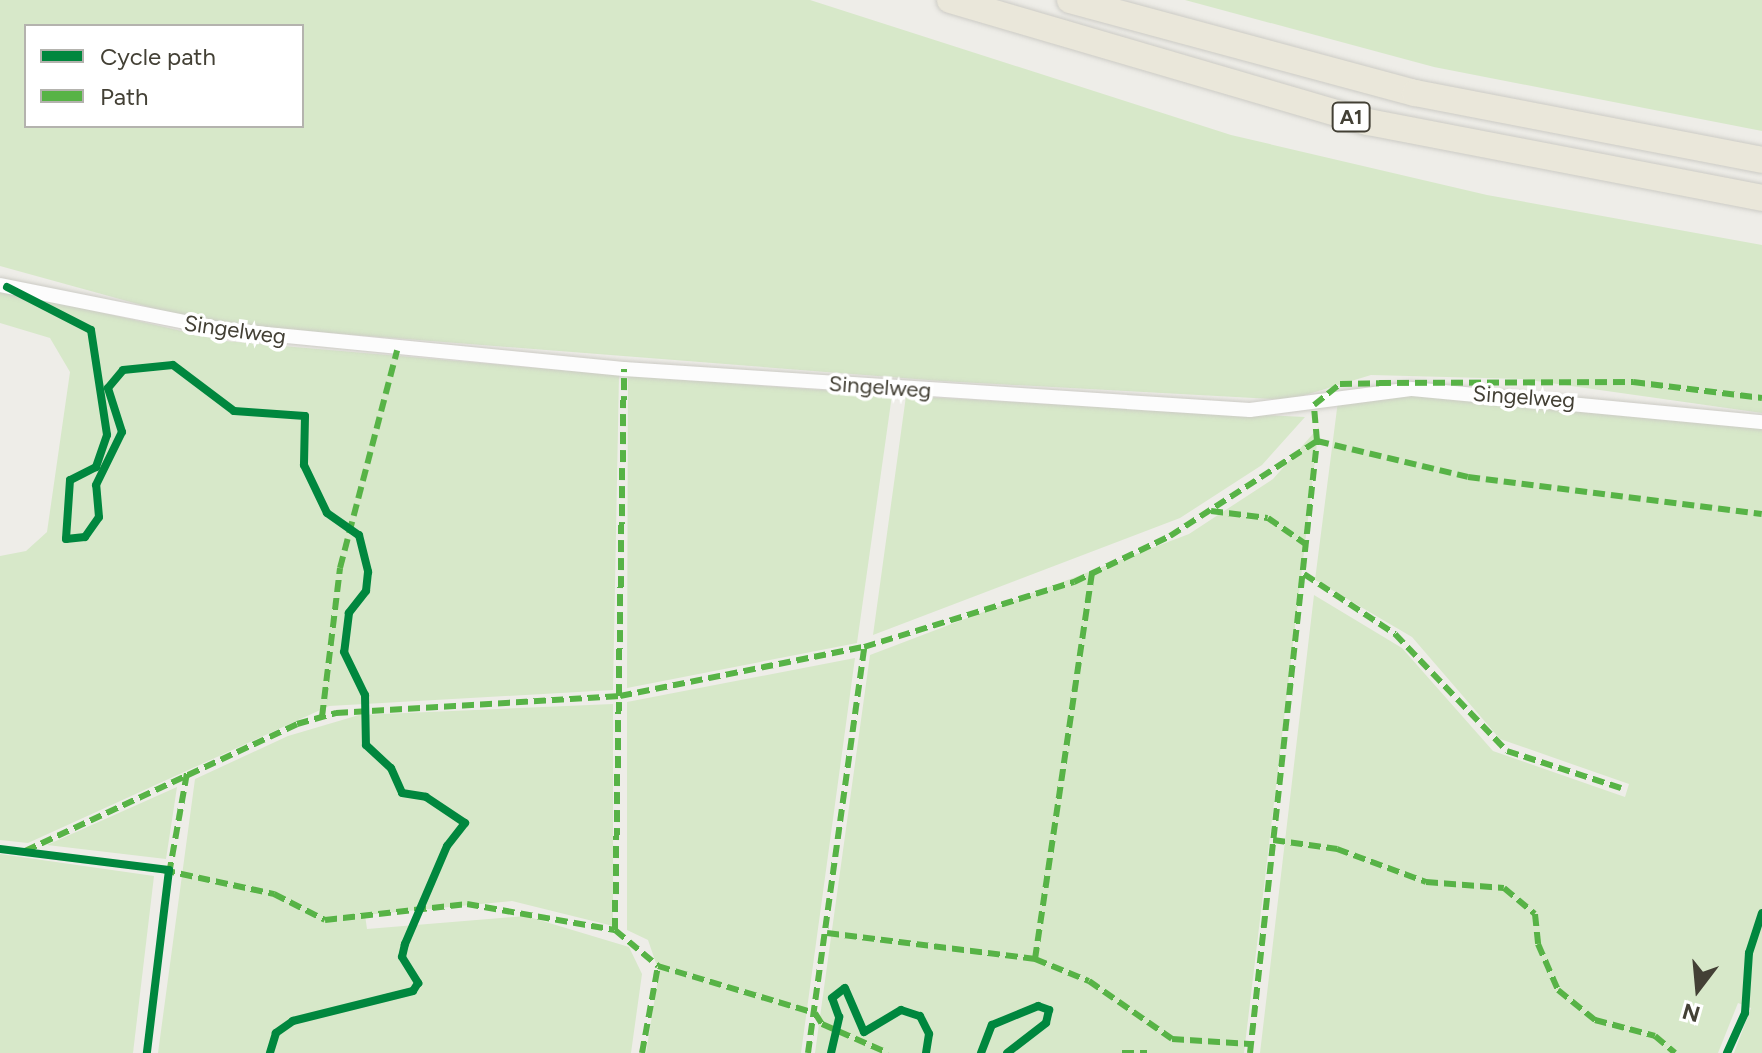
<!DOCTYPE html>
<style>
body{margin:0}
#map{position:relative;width:1762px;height:1053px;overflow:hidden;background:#eeede8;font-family:Figtree,sans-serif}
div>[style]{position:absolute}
.green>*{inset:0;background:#d7e8c9}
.roads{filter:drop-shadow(0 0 2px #cccbc5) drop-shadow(0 0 2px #cccbc5)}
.street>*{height:14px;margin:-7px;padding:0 7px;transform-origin:7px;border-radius:7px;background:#fcfcfc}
.highway>*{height:26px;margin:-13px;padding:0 13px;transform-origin:13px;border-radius:13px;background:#eae7da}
.quiet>*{height:6px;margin-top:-3px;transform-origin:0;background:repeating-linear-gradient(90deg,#57b346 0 12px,transparent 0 18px)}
.cycleway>*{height:8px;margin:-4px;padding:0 4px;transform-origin:4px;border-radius:4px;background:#00873e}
span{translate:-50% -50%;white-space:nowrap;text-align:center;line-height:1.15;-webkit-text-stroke:7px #fff;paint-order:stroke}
.shield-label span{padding:2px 6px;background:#fff;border:2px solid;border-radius:6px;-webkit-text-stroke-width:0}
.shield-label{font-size:20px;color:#434035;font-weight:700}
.street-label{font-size:22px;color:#434035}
.legend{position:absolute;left:24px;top:24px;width:280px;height:104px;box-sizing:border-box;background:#fff;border:2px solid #b4b3ae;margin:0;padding:10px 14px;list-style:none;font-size:24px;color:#434035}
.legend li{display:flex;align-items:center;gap:16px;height:40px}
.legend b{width:40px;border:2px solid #b4b3ae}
.north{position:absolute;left:1658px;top:949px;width:80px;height:80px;-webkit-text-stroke:6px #fff;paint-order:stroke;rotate:196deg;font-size:22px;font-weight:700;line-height:32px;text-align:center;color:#434035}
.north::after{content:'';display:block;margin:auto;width:28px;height:36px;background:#434035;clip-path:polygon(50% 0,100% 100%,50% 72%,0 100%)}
</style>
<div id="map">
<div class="green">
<div style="clip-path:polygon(evenodd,0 0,810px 0,1231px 135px,1487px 195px,1762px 245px,1762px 413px,1522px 379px,1371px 375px,1289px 400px,941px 381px,228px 325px,174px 314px,0 266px,0 0,26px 26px,302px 26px,302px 126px,26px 126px,26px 26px)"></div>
<div style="clip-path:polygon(1185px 0,1762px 0,1762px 131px,1434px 67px)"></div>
<div style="clip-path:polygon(0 289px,225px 341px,619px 375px,613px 690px,329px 706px,28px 843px,0 840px,0 556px,26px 551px,47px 532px,70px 372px,50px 338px,0 323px)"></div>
<div style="clip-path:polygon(628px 376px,892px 395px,857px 643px,627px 688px)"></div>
<div style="clip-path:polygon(1383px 392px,1762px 426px,1762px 1053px,1734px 1053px,1751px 1008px,1738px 1003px,1718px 1053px,1260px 1053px,1314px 595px,1402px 648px,1493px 751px,1625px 797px,1629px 784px,1500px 739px,1412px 637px,1315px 580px,1338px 401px)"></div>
<div style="clip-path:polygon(906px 396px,1101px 407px,1305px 417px,1262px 465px,1180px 518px,873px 635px)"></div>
<div style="clip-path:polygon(1319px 427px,1244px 1053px,815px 1053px,870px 655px,1189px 534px,1273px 479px)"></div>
<div style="clip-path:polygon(855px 658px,801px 1053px,646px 1053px,659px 972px,648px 940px,627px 930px,627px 702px)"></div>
<div style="clip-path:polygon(613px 704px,613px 926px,512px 901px,365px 915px,367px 929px,526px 916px,629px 947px,642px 974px,631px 1053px,158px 1053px,195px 779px,288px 736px,359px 715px)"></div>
<div style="clip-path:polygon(177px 787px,166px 859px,47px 845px)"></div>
<div style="clip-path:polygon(0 854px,154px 876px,133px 1053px,0 1053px)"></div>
</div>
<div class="roads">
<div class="street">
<div style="left:0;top:285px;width:229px;rotate:11.3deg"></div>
<div style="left:225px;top:330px;width:401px;rotate:5.6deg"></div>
<div style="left:624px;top:369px;width:627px;rotate:3.75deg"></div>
<div style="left:1250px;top:410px;width:162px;rotate:-7.4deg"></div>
<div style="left:1411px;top:389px;width:353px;rotate:5.4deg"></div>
</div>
<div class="highway">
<div style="left:950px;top:0;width:435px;rotate:16.3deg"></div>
<div style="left:1368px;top:122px;width:401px;rotate:10.9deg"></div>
<div style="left:1070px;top:0;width:357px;rotate:15.1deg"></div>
<div style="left:1415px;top:93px;width:353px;rotate:10.9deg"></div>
</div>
</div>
<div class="quiet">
<div style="left:1211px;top:511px;width:57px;rotate:7deg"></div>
<div style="left:1268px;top:518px;width:47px;rotate:34.7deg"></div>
<div style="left:1304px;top:574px;width:109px;rotate:33.4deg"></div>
<div style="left:1395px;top:634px;width:162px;rotate:46.3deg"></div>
<div style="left:1507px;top:751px;width:120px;rotate:18deg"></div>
<div style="left:322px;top:717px;width:150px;rotate:-83.1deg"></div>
<div style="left:340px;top:568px;width:225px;rotate:-75.3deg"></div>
<div style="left:1273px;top:840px;width:65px;rotate:8deg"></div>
<div style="left:1337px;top:849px;width:95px;rotate:20.3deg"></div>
<div style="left:1426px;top:882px;width:78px;rotate:4.4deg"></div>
<div style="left:1504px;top:888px;width:40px;rotate:40deg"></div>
<div style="left:1535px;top:914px;width:30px;rotate:84deg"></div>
<div style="left:1538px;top:944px;width:50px;rotate:66.5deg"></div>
<div style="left:1558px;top:990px;width:48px;rotate:39deg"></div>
<div style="left:1595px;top:1020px;width:62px;rotate:14.9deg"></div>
<div style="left:1655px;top:1036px;width:26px;rotate:40deg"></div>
<div style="left:25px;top:851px;width:300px;rotate:-25deg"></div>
<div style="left:297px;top:724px;width:41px;rotate:-15.8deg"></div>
<div style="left:336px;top:713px;width:285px;rotate:-3.4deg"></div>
<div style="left:620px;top:696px;width:249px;rotate:-11.4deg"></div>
<div style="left:864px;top:647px;width:220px;rotate:-17.2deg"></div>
<div style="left:1074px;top:582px;width:106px;rotate:-25.6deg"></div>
<div style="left:1170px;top:536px;width:175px;rotate:-32.9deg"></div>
<div style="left:1317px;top:441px;width:155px;rotate:13.4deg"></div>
<div style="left:1468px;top:477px;width:296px;rotate:7.2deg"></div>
<div style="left:163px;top:870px;width:114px;rotate:12.2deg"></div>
<div style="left:274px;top:894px;width:57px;rotate:27deg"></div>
<div style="left:325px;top:920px;width:143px;rotate:-6.4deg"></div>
<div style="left:467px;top:904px;width:150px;rotate:10deg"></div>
<div style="left:615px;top:930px;width:56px;rotate:39.9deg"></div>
<div style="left:658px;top:966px;width:164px;rotate:16.7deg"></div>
<div style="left:815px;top:1013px;width:13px;rotate:58deg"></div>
<div style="left:822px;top:1024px;width:72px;rotate:23.7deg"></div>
<div style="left:169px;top:874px;width:103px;rotate:-79.9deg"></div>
<div style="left:615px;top:930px;width:561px;rotate:-89.08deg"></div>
<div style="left:827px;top:933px;width:210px;rotate:7.1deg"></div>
<div style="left:1035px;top:959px;width:58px;rotate:22.2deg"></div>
<div style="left:1089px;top:981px;width:101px;rotate:34.9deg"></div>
<div style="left:1172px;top:1039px;width:78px;rotate:3.7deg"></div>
<div style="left:1035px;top:959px;width:390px;rotate:-81.6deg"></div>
<div style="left:642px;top:1053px;width:88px;rotate:-79.6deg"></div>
<div style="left:808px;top:1053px;width:410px;rotate:-82.1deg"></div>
<div style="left:1122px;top:1053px;width:25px"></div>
<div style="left:1250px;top:1053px;width:616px;rotate:-83.75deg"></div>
<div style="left:1317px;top:441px;width:36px;rotate:-95deg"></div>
<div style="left:1314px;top:405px;width:33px;rotate:-39deg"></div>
<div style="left:1340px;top:384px;width:39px;rotate:-1deg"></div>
<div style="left:1379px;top:383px;width:254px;rotate:-0.2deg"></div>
<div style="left:1633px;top:382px;width:130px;rotate:7.1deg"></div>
</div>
<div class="cycleway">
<div style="left:7px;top:287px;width:94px;rotate:27.1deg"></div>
<div style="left:91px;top:330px;width:106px;rotate:81.3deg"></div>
<div style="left:107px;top:435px;width:34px;rotate:109deg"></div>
<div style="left:96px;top:467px;width:29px;rotate:153deg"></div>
<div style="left:70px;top:480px;width:59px;rotate:93.9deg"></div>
<div style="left:66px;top:539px;width:19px;rotate:-6deg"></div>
<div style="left:85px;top:537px;width:24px;rotate:-55deg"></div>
<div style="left:99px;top:517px;width:32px;rotate:-95deg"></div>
<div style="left:96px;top:485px;width:59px;rotate:-63.9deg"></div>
<div style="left:122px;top:432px;width:46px;rotate:-107.7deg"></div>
<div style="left:108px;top:388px;width:23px;rotate:-50deg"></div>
<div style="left:123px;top:370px;width:50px;rotate:-5.7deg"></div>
<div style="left:173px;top:365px;width:76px;rotate:37deg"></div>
<div style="left:234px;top:411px;width:71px;rotate:4deg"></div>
<div style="left:305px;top:416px;width:49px;rotate:91.2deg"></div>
<div style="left:304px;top:465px;width:53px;rotate:64.4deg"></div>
<div style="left:327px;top:513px;width:39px;rotate:35deg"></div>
<div style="left:359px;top:535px;width:38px;rotate:76deg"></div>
<div style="left:368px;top:572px;width:19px;rotate:96deg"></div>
<div style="left:366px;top:591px;width:28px;rotate:128deg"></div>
<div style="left:349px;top:613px;width:39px;rotate:97deg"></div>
<div style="left:344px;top:652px;width:48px;rotate:64deg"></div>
<div style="left:365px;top:695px;width:50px;rotate:88.9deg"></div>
<div style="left:366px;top:745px;width:34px;rotate:43deg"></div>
<div style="left:391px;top:768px;width:27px;rotate:66deg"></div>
<div style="left:402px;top:793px;width:24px;rotate:9deg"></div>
<div style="left:426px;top:797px;width:47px;rotate:33.7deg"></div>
<div style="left:465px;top:823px;width:29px;rotate:128deg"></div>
<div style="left:447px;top:846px;width:107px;rotate:113.2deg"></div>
<div style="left:405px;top:944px;width:13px;rotate:103deg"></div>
<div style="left:402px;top:957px;width:31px;rotate:58deg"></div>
<div style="left:418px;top:983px;width:9px;rotate:122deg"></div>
<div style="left:413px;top:991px;width:124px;rotate:166deg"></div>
<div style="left:293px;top:1021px;width:21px;rotate:145deg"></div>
<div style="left:276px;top:1033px;width:21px;rotate:107deg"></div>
<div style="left:0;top:849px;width:170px;rotate:7.1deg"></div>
<div style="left:169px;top:870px;width:184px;rotate:96.9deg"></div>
<div style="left:831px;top:1053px;width:37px;rotate:-77deg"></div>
<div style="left:839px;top:1017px;width:20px;rotate:-110deg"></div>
<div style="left:832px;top:998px;width:16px;rotate:-38deg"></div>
<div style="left:845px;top:988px;width:48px;rotate:66.6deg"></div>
<div style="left:864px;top:1032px;width:43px;rotate:-30.7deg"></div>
<div style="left:901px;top:1010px;width:20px;rotate:18deg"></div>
<div style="left:920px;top:1016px;width:20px;rotate:63deg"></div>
<div style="left:929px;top:1034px;width:19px;rotate:99deg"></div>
<div style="left:981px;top:1053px;width:30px;rotate:-69deg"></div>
<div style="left:992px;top:1025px;width:50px;rotate:-22.4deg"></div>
<div style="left:1038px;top:1006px;width:12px;rotate:20deg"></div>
<div style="left:1049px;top:1010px;width:13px;rotate:103deg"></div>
<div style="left:1046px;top:1023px;width:49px;rotate:142.4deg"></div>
<div style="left:1727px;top:1053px;width:44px;rotate:-65.8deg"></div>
<div style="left:1745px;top:1013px;width:60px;rotate:-86.2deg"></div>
<div style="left:1749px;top:953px;width:42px;rotate:-72deg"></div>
</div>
<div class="shield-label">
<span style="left:1351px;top:117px">A1</span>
</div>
<div class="street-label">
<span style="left:235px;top:330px;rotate:8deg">Singelweg</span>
<span style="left:880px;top:387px;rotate:4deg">Singelweg</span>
<span style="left:1524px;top:397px;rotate:4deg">Singelweg</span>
</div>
<ul class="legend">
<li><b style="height:10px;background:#00873e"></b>Cycle path</li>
<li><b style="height:10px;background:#57b346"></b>Path</li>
</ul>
<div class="north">N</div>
</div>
